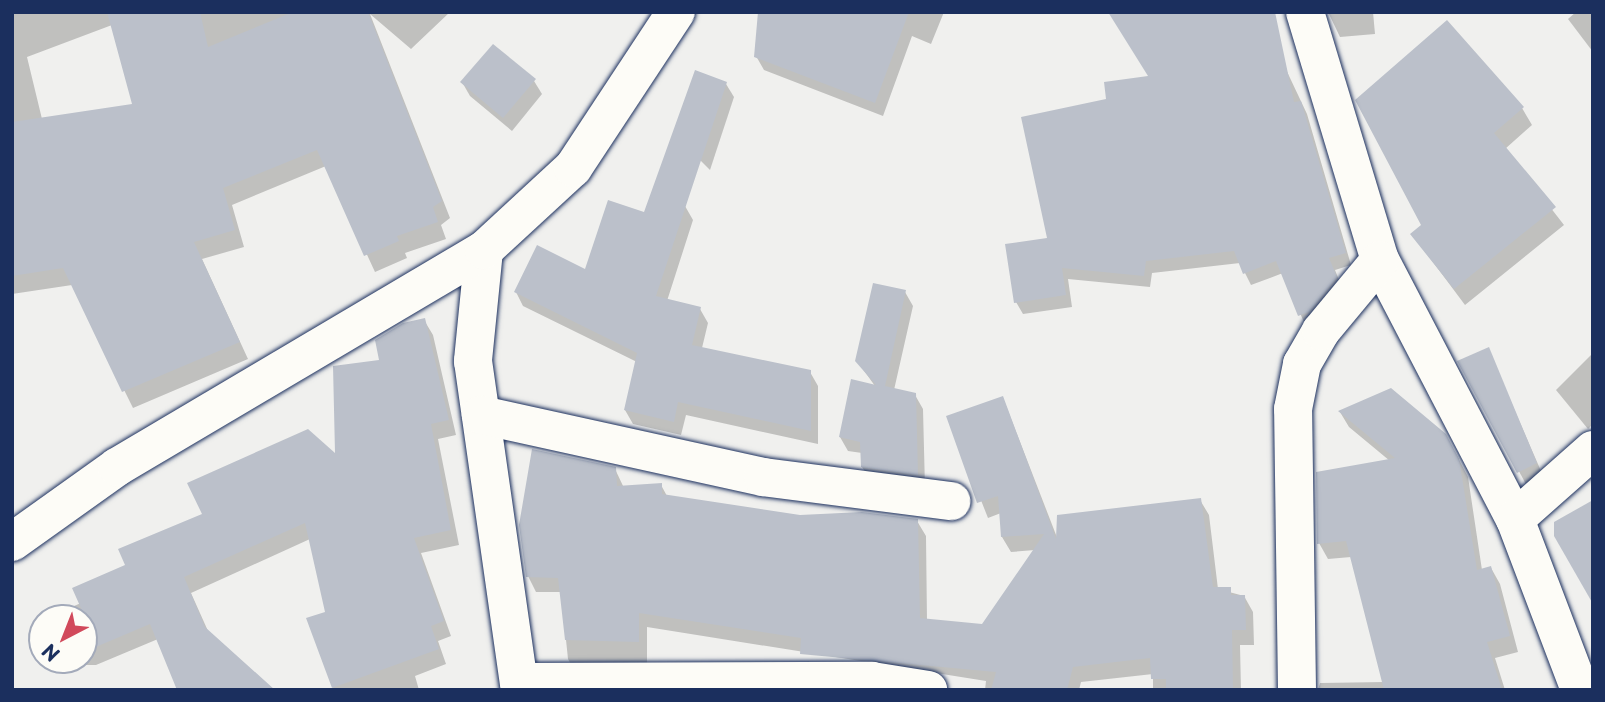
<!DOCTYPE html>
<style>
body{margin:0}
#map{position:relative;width:1605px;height:702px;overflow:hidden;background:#f0f0ee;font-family:"Playpen Sans",sans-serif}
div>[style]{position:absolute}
.shadow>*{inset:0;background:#0003}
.building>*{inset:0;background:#bbc0ca}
.roads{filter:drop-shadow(0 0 2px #1b2f5e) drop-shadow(0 0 2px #1b2f5e)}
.street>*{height:38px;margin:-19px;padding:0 19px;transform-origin:19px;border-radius:19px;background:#fdfcf7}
span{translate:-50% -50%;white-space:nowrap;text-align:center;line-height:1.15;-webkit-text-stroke:5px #fdfcf7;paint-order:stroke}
.frame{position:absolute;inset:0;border:14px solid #1b2f5e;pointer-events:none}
.north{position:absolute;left:28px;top:604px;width:70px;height:70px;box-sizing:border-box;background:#fdfcf7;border:2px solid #a3aaba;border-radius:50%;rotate:222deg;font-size:19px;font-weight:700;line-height:28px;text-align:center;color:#1b2f5e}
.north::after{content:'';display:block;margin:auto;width:24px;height:32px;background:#d1495b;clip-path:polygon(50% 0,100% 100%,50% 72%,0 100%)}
</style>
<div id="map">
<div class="shadow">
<div style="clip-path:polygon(evenodd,12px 12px,450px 12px,411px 49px,370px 14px,450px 218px,441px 225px,446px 239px,405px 253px,407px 258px,375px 272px,326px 166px,232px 205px,244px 247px,202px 259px,248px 359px,133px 408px,72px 285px,12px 294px,12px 12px,112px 25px,134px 105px,42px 119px,27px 57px,112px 25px)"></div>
<div style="clip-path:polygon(759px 12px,944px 12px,931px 44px,912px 36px,883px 116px,764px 70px,756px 56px)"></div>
<div style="clip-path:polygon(1259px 12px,1307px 114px,1351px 265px,1335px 270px,1343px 290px,1306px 327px,1283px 273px,1251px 285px,1240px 263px,1152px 273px,1150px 287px,1068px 279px,1072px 307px,1023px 314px,1016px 302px,1049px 239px,1108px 101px)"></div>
<div style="clip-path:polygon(1328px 12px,1373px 12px,1375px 34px,1340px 37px)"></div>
<div style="clip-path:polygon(1576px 12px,1593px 12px,1593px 52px,1568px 19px)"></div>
<div style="clip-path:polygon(534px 81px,542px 94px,512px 131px,470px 96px,462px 82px)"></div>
<div style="clip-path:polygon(726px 84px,734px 97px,710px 170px,684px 144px)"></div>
<div style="clip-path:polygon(1357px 101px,1522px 108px,1532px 125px,1505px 149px,1564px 225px,1465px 305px,1412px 234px,1423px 225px)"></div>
<div style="clip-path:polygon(685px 206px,693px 220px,667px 301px,700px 309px,708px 323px,702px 348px,810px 372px,818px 386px,818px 444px,686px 415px,681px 435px,633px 424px,625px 410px,637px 362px,523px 306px,516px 292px,586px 272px,645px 214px)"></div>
<div style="clip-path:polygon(905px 292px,913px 306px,894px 390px,915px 395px,923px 409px,925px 488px,871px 481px,862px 467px,862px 453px,848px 451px,840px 437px,875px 386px,857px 361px)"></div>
<div style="clip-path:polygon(424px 320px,433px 335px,456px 435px,438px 439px,459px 545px,421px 553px,451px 636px,438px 641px,446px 664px,415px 676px,419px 690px,334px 690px,309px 619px,327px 613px,310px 539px,191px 593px,208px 631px,158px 639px,96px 665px,82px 665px,84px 618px,60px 618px,58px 613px,81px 603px,127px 566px,337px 456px,381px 361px)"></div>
<div style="clip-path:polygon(1488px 349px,1544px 478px,1527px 486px,1462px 366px)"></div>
<div style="clip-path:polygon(1593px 353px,1593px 424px,1588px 429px,1556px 390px)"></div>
<div style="clip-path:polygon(1003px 398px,1058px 540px,1200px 500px,1209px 515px,1218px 589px,1244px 596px,1253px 612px,1254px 645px,1240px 645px,1241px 690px,1153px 690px,1153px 674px,1081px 682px,1079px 690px,985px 690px,986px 681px,647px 627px,647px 675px,577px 675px,568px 659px,561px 592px,536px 592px,528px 576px,615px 469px,624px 488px,661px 485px,667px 496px,800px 516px,917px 521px,926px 536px,927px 621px,983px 626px,1035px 550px,1011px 552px,1002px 537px,1001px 513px,988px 518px,948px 417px)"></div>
<div style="clip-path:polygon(1340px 412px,1455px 452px,1468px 477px,1482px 570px,1491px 568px,1500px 584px,1518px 652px,1495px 658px,1505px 690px,1318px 690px,1320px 683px,1384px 682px,1351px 557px,1328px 559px,1319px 543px,1390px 461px,1349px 427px)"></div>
</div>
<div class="building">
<div style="clip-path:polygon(107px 12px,200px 12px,208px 47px,293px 12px,368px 12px,442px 201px,433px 207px,438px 222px,397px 236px,399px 241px,364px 256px,317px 150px,223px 188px,235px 230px,194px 242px,240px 342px,122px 392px,63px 268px,12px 276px,12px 122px,132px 104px)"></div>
<div style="clip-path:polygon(758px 12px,909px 12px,875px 103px,754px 57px)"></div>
<div style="clip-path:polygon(1108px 12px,1275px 12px,1294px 102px,1301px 101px,1346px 253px,1329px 258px,1337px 277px,1309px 312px,1298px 316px,1276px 261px,1243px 274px,1234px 251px,1146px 261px,1144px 276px,1062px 268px,1066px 295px,1014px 303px,1005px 244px,1047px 238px,1021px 117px,1106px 99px,1104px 82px,1148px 76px)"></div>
<div style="clip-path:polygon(1447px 20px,1524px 107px,1494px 133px,1556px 207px,1454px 289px,1410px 234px,1421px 225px,1355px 100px)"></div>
<div style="clip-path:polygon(493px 44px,536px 79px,503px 118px,460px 82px)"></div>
<div style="clip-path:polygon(695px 70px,727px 82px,656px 296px,701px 307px,692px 345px,811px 370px,811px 431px,678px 402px,674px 422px,624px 410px,637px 353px,514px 292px,537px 245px,585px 269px,608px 200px,644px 212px)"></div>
<div style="clip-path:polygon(873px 283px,906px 290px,885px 386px,916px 393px,918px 475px,861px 467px,860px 442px,839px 437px,851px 379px,876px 385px,855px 361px)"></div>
<div style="clip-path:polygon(425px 318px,449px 420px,431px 424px,451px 530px,414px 538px,444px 621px,431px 626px,439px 649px,332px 688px,306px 618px,325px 612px,305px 523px,184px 577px,205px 627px,275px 690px,177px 690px,150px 624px,84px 652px,84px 615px,72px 588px,125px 565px,118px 549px,202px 514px,187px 483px,308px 429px,335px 453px,333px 366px,379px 360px,375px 340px,403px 323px)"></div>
<div style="clip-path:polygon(1489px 347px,1537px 463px,1517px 473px,1457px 361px)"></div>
<div style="clip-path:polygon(1391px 388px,1446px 434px,1459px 459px,1477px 570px,1491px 566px,1510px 636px,1487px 642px,1502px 690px,1384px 690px,1346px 541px,1317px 544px,1316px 472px,1395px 458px,1338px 411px)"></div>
<div style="clip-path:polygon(1003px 396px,1056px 539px,1057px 515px,1201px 498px,1213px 587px,1231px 587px,1231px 595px,1245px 595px,1246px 630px,1232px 630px,1233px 690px,1166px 690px,1166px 679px,1151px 679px,1150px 658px,1073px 667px,1067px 690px,991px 690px,996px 672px,800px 654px,801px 638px,639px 613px,639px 642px,565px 640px,558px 578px,526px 577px,519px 525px,532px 449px,616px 467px,617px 486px,662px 483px,662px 494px,800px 515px,862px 512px,918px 519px,920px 618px,982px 624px,1044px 534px,1001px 537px,998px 496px,977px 503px,946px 416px)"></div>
<div style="clip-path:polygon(1593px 500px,1593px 604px,1554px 536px,1554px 522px)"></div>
</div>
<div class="roads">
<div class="street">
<div style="left:1305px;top:12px;width:259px;rotate:73.2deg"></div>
<div style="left:1380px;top:260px;width:292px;rotate:62.5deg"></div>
<div style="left:1515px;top:519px;width:183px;rotate:69.2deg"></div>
<div style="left:484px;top:250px;width:112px;rotate:95.7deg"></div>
<div style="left:473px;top:361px;width:332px;rotate:81.9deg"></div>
<div style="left:481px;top:415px;width:289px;rotate:12.4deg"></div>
<div style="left:763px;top:477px;width:190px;rotate:7.3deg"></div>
<div style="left:1515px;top:519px;width:104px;rotate:-41.5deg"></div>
<div style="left:12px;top:542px;width:129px;rotate:-35.5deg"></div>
<div style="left:117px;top:467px;width:426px;rotate:-30.6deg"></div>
<div style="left:484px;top:250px;width:121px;rotate:-42.7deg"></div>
<div style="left:573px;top:168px;width:187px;rotate:-56.6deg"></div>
<div style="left:519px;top:682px;width:353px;rotate:-0.2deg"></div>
<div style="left:872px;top:681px;width:57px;rotate:9.1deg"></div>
<div style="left:1297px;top:690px;width:281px;rotate:-90.8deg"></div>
<div style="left:1293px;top:409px;width:46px;rotate:-78.7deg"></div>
<div style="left:1302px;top:364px;width:38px;rotate:-60deg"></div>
<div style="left:1321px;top:331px;width:92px;rotate:-50.3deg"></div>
</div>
</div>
<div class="frame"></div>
<div class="north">N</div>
</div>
